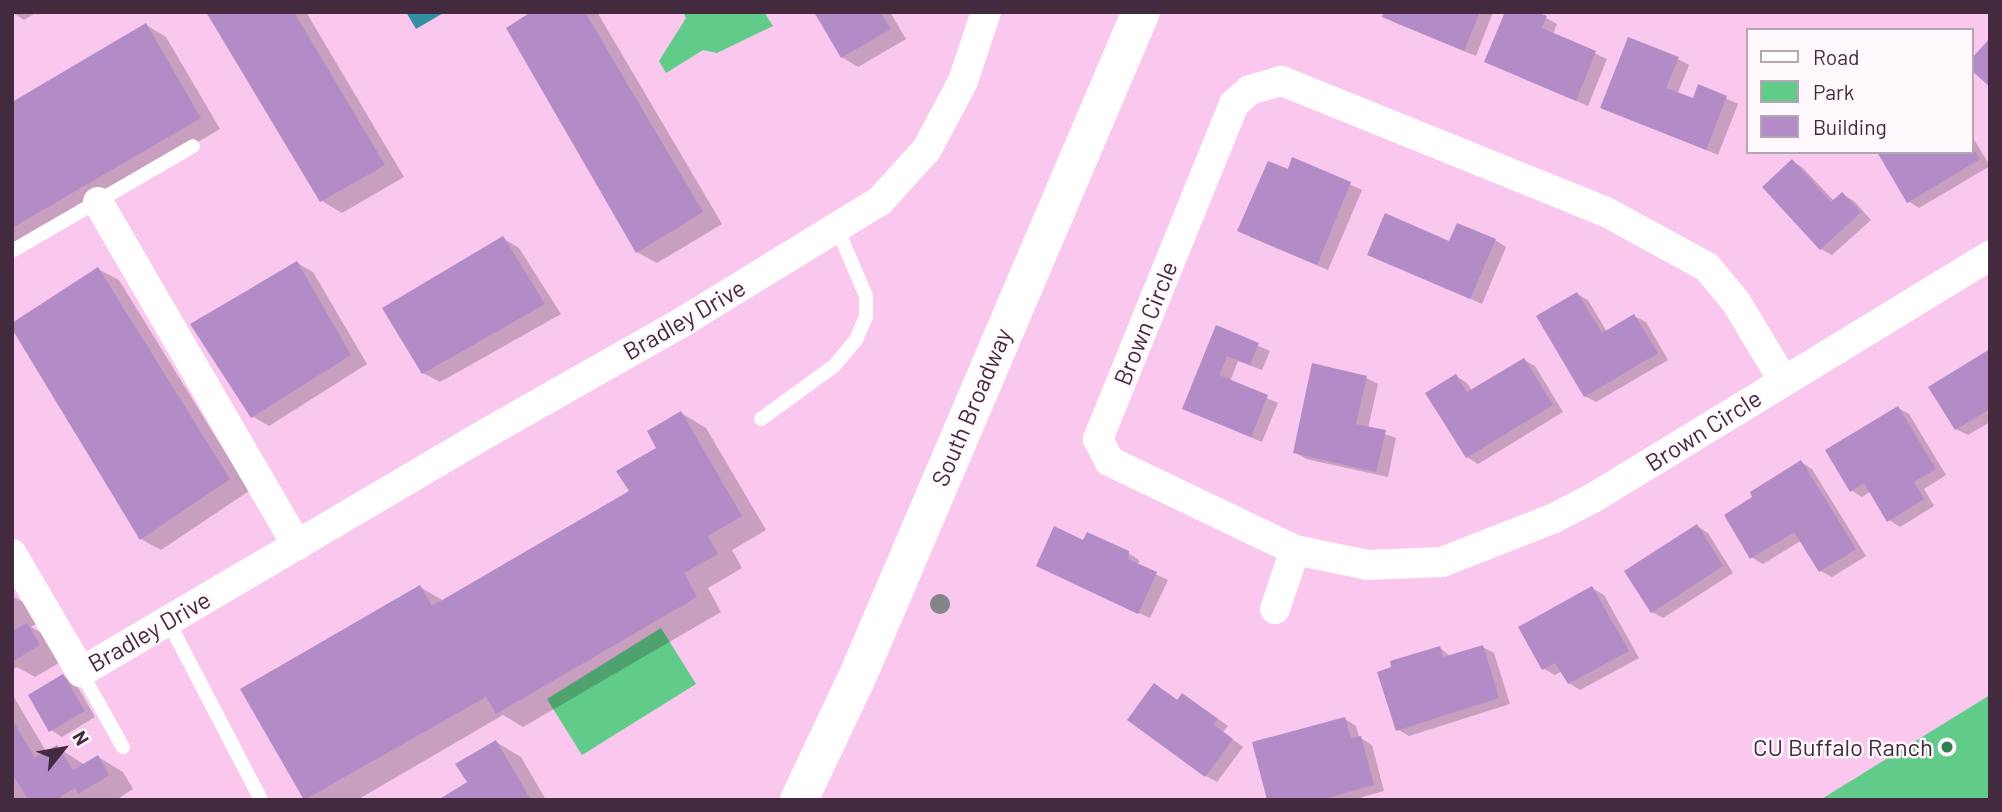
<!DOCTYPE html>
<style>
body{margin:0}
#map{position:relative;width:2002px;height:812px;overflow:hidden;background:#fac7ee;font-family:Barlow,sans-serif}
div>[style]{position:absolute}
.green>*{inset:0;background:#61cb89}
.water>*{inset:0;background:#3390a3}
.shadow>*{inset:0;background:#0003}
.building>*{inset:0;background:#b38cc7}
.lane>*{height:14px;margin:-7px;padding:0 7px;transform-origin:7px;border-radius:7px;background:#fff}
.street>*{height:30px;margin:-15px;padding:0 15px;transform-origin:15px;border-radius:15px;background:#fff}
.highway>*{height:38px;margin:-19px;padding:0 19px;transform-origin:19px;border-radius:19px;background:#fff}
.trees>*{width:20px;height:20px;margin:-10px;border-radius:50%;background:#838687}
.dots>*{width:19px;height:19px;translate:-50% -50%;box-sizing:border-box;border:4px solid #fff8fd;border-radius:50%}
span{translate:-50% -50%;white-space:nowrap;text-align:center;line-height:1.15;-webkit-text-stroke:5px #fff8fd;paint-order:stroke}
.street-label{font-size:24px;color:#432a3e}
.poi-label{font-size:24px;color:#432a3e}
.right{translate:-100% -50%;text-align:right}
.frame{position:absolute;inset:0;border:14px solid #432a3e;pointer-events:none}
.legend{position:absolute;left:1746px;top:28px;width:228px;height:126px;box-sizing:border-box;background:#fff8fd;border:2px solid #b4a6b1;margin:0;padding:9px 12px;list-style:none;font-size:21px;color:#432a3e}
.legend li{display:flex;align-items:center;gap:14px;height:35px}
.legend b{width:35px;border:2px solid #b4a6b1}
.north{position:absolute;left:28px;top:714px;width:70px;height:70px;-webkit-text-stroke:5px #fff8fd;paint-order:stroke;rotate:59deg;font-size:19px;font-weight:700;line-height:28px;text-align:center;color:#432a3e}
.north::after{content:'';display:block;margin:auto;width:24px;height:32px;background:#432a3e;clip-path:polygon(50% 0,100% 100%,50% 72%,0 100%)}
</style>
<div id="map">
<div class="green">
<div style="clip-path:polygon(683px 12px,764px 12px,773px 26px,717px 53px,703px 50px,666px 73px,659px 61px,686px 18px)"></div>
<div style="clip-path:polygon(661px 628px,696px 684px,582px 755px,547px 699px)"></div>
<div style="clip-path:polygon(1990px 695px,1990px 800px,1820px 800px)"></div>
</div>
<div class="water">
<div style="clip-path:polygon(406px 12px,445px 12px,416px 29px)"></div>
</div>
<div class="shadow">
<div style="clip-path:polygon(12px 12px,37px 12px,24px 20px)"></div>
<div style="clip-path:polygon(208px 12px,306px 12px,404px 177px,342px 213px,322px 201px)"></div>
<div style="clip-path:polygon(535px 12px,597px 12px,722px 224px,657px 263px,637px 252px)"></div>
<div style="clip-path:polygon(816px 12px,890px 12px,906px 39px,858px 67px,842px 57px)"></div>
<div style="clip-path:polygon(1386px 12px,1493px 12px,1476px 56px,1396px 23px,1385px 16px)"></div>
<div style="clip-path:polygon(1546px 18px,1557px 24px,1553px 34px,1607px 59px,1588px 106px,1486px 62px)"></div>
<div style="clip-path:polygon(146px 25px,166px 37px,220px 129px,12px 251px,12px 104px)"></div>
<div style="clip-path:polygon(1678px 59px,1689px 65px,1677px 95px,1694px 101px,1699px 86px,1738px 104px,1718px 155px,1602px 107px)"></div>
<div style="clip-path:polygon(1972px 136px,1990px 166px,1919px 208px,1908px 201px,1972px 152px)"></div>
<div style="clip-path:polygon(1293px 159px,1362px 190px,1328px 270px,1250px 237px)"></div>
<div style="clip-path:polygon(1792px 161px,1803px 168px,1834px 201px,1842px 194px,1854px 201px,1871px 220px,1832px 255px,1821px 249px)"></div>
<div style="clip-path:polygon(503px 238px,519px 248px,561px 314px,440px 382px,423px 373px)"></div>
<div style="clip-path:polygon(1495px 240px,1506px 247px,1482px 304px,1370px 254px)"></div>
<div style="clip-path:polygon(297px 263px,313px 272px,367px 364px,269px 426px,252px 416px)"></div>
<div style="clip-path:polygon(98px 269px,119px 280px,249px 491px,161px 550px,141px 539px)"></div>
<div style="clip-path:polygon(1577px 294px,1588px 300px,1607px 332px,1634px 316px,1646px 322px,1668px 360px,1596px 402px,1585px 396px)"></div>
<div style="clip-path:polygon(1217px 328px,1270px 351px,1262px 370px,1238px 361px,1230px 382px,1278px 403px,1262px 442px,1195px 414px)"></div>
<div style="clip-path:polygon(1990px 351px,1990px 422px,1968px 435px,1956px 429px)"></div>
<div style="clip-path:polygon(1524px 360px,1535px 366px,1563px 412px,1478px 464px,1467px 457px,1456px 376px,1467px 383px,1472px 391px)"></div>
<div style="clip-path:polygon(1366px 378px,1378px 384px,1368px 428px,1396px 438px,1388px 477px,1306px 459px,1295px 452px)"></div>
<div style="clip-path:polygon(1898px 408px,1909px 414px,1946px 475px,1924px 489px,1934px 506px,1900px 527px,1889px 520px,1871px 491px,1862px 497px,1851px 490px)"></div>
<div style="clip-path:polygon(681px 413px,706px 428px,766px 530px,732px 550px,742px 568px,708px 588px,721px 612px,523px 727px,503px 715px,357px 800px,306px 800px,242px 690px,420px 587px,444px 601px,631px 492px)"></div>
<div style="clip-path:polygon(1801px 462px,1812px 469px,1866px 556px,1832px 577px,1821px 571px,1802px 540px,1763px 564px,1751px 557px,1754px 498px)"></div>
<div style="clip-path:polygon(1697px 526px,1708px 533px,1733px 573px,1663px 618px,1652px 612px)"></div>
<div style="clip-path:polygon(1084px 542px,1128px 553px,1139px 560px,1138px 566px,1168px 580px,1150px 618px,1050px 572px)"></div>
<div style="clip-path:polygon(1592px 588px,1604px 595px,1639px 658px,1580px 690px,1569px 683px,1562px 671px,1555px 675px,1544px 669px)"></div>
<div style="clip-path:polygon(12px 596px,23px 602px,36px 624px,31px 627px,52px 639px,64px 660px,35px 677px,17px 667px,12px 670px)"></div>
<div style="clip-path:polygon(1439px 647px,1451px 657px,1483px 647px,1494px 653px,1510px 704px,1409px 736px,1397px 729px)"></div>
<div style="clip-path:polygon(63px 676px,75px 682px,95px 717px,62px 737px,51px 730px)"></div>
<div style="clip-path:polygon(1165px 691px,1179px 701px,1194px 702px,1228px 726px,1223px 732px,1243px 747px,1217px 782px,1206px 776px)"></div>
<div style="clip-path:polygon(12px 694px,47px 753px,57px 747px,85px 765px,98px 757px,123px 772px,133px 789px,116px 800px,17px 800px,12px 797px)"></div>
<div style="clip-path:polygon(1345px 719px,1356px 726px,1359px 737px,1372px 745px,1384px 791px,1352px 800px,1269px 800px)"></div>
<div style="clip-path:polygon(496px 742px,521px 757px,546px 800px,443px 800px,469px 783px)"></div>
</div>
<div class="building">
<div style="clip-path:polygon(206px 12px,294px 12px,385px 165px,320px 202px)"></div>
<div style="clip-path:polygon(531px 12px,585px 12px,703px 212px,636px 253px,506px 28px)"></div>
<div style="clip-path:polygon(814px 12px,880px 12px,891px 29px,841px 58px)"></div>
<div style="clip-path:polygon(1384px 12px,1480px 12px,1464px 51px,1382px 17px)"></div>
<div style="clip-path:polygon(1505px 12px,1537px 12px,1547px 16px,1542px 28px,1596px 51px,1576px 101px,1484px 62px)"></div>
<div style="clip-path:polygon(146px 23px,201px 118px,12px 228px,12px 102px)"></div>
<div style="clip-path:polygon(1628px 37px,1679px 57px,1666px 88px,1693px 98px,1698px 84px,1727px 96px,1706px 150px,1600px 108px)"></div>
<div style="clip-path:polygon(1990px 38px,1990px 87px,1972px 71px,1972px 58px)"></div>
<div style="clip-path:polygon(1972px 147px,1980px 159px,1907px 203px,1877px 152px,1972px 152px)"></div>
<div style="clip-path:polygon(1292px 157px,1351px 182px,1317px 265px,1237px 231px,1268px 161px,1288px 169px)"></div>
<div style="clip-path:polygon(1792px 159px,1831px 202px,1842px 192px,1861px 212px,1820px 250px,1762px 187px)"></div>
<div style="clip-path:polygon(1385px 213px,1449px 241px,1457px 223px,1496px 239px,1470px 299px,1367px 255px)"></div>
<div style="clip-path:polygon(503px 236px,545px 304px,422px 374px,382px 308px)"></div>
<div style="clip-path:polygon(297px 261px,351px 355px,251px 418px,190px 324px)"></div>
<div style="clip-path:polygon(98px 267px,230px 479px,140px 540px,12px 329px,12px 323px)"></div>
<div style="clip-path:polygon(1577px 292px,1602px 333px,1634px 314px,1658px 353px,1584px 397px,1536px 316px)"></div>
<div style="clip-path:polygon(1216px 325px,1259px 343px,1250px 365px,1227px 356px,1219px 375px,1268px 395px,1251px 437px,1182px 409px)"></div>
<div style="clip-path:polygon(1990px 349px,1990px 409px,1955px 430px,1928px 387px)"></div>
<div style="clip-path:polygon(1524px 358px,1553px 405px,1466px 458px,1425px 393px,1456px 374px,1467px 392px)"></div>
<div style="clip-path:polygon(1312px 363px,1367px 376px,1356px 424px,1386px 430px,1376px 472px,1293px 453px)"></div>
<div style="clip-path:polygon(1898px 406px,1936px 469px,1914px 482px,1924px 499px,1887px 522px,1864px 483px,1850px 492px,1825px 450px)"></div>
<div style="clip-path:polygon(681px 411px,742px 516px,708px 536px,718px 554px,684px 573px,697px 597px,496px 714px,486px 697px,304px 800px,240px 689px,420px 585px,432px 606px,629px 491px,616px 471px,656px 448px,647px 431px)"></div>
<div style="clip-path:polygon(1801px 460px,1856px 549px,1819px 572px,1794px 532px,1750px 559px,1724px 515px,1752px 497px,1750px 492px)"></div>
<div style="clip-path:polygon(1697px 524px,1723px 566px,1651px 613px,1624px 571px)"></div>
<div style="clip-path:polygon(1054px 526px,1083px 540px,1087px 532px,1129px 551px,1128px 559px,1157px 572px,1138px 614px,1036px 566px)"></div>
<div style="clip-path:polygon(1592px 586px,1629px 651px,1568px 684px,1555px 663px,1542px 670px,1518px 627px)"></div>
<div style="clip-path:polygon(27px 623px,40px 645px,12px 662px,12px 632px)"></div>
<div style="clip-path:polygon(1483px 645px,1499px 698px,1396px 731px,1377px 672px,1391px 667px,1390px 661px,1440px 646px,1443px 657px)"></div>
<div style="clip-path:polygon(63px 674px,85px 711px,49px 732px,28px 695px)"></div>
<div style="clip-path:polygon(1154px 683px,1177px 700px,1182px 693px,1218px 719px,1213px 724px,1233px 739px,1205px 777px,1127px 720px)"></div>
<div style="clip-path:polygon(1345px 717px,1351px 738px,1361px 736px,1374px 785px,1319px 800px,1267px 800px,1252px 742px)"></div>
<div style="clip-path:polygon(12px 719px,35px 758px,57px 745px,73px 770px,98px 755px,109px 775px,78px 794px,75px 788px,55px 800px,28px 800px,15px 778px,12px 780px)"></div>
<div style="clip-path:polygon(496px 740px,531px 800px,438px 800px,467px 782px,455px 764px)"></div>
</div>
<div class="lane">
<div style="left:12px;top:251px;width:209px;rotate:-30.1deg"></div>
<div style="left:761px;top:419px;width:90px;rotate:-36deg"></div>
<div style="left:834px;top:366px;width:34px;rotate:-50deg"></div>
<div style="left:856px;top:340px;width:25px;rotate:-67deg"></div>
<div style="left:866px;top:317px;width:21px;rotate:-90deg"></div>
<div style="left:866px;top:296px;width:74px;rotate:-113.1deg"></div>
<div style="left:168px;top:621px;width:202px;rotate:62.5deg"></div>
<div style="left:81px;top:672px;width:86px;rotate:60.8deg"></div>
</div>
<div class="street">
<div style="left:98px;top:202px;width:397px;rotate:59.9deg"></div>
<div style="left:1783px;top:380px;width:91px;rotate:-121.1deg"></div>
<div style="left:1736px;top:302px;width:45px;rotate:-129.6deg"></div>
<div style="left:1707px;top:267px;width:115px;rotate:-151.4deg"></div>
<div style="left:1606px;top:212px;width:350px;rotate:-158deg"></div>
<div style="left:1281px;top:81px;width:32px;rotate:164deg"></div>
<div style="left:1250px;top:90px;width:21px;rotate:139deg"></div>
<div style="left:1234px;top:104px;width:362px;rotate:112.1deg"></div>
<div style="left:1098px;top:439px;width:25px;rotate:63deg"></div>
<div style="left:1109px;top:461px;width:206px;rotate:25.6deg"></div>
<div style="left:1295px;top:550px;width:75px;rotate:11.6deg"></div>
<div style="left:1368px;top:565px;width:74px;rotate:-2.3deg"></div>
<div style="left:1442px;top:562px;width:120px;rotate:-21.4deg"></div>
<div style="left:1554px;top:518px;width:44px;rotate:-27.1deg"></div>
<div style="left:1593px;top:498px;width:465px;rotate:-31.4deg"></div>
<div style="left:12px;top:554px;width:137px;rotate:59.7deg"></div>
<div style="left:81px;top:672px;width:455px;rotate:-30.5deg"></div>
<div style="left:473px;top:441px;width:243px;rotate:-29.6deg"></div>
<div style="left:684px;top:321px;width:230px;rotate:-31.5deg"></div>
<div style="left:880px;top:201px;width:70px;rotate:-47.9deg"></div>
<div style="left:927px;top:149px;width:77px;rotate:-62.1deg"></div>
<div style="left:963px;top:81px;width:73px;rotate:-71.6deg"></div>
<div style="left:1275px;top:609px;width:62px;rotate:-71.3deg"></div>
</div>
<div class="highway">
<div style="left:799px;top:800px;width:140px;rotate:-64.7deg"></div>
<div style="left:859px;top:673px;width:719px;rotate:-66.9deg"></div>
</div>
<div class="trees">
<div style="left:940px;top:604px"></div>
</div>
<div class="dots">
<div style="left:1947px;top:747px;background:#307f50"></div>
</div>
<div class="street-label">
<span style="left:684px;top:319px;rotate:-30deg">Bradley Drive</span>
<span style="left:1145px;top:323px;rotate:-68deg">Brown Circle</span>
<span style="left:971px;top:407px;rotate:-67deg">South Broadway</span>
<span style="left:1703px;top:430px;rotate:-32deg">Brown Circle</span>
<span style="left:149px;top:631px;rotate:-30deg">Bradley Drive</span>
</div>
<div class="poi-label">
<span class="right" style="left:1933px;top:747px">CU Buffalo Ranch</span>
</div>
<div class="frame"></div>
<ul class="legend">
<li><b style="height:9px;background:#fff"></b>Road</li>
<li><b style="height:19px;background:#61cb89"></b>Park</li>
<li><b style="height:19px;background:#b38cc7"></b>Building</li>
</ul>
<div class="north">N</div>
</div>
